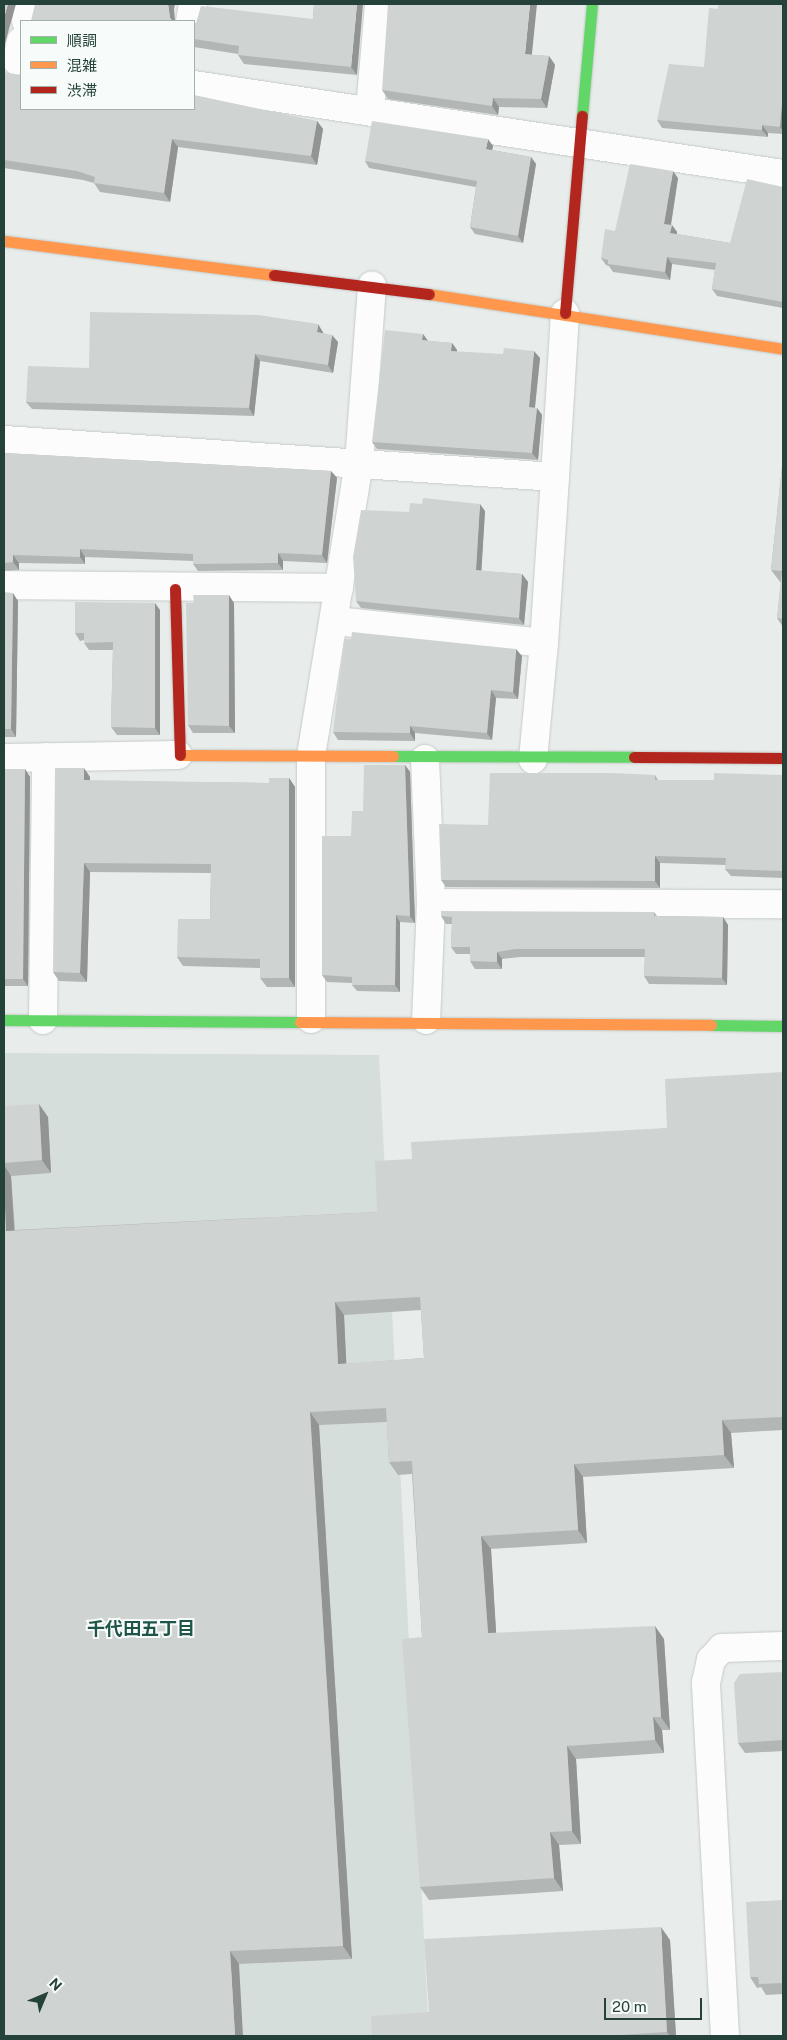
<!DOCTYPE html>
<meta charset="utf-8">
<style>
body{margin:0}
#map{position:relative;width:787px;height:2040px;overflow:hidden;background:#e8edeb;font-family:"Public Sans","Noto Sans JP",sans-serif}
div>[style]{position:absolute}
.built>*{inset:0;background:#d6dedb}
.roads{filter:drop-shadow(0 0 1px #c5cac8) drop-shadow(0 0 1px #c5cac8)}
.street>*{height:28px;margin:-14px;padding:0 14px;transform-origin:14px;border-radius:14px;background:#fcfcfc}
.fast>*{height:11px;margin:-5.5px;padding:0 5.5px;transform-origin:5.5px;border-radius:5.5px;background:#63d668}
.slow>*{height:11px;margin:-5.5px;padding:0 5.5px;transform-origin:5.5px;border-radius:5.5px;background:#ff974d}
.jam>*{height:11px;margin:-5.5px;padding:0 5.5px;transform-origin:5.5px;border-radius:5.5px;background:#b3261e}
.wall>*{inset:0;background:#b2b6b5}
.shaded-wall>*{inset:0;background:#919493}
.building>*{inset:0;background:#cfd4d2}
span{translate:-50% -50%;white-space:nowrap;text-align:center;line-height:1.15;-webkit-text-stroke:4px #f7fbf9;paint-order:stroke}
.neighbourhood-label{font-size:18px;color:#1f5548;font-weight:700}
.frame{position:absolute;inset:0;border:5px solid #24423a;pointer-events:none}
.legend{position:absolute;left:20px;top:20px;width:175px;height:90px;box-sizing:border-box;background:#f7fbf9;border:1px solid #a3b1ad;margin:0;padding:6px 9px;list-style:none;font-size:15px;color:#24423a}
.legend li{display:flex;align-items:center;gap:10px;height:25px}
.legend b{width:25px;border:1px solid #a3b1ad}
.north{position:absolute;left:20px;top:1970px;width:50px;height:50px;-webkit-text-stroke:4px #f7fbf9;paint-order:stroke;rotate:45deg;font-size:14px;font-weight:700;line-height:20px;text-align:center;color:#24423a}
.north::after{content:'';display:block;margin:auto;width:18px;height:22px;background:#24423a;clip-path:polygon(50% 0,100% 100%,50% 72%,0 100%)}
.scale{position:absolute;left:604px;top:1998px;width:98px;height:22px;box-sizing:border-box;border:2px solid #24423a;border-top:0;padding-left:6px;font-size:15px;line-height:18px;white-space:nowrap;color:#24423a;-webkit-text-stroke:4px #f7fbf9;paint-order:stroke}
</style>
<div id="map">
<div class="built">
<div style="clip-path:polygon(4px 1053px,379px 1055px,429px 2036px,4px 2036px)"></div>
</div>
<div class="roads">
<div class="street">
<div style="left:26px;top:21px;width:17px;rotate:-77deg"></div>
<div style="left:190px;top:21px;width:17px;rotate:-80deg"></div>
<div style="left:17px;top:61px;width:20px;rotate:-79deg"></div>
<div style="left:194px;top:85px;width:596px;rotate:8.59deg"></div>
<div style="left:370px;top:110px;width:106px;rotate:-85.1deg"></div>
<div style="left:4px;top:440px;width:552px;rotate:3.84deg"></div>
<div style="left:555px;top:477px;width:164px;rotate:-86.5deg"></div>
<div style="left:4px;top:585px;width:335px;rotate:0.5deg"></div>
<div style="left:335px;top:621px;width:210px;rotate:6deg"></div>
<div style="left:544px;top:643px;width:117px;rotate:95.4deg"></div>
<div style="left:544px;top:643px;width:166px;rotate:-86.2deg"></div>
<div style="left:4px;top:758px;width:174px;rotate:-1deg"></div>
<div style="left:425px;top:759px;width:144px;rotate:87.6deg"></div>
<div style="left:431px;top:903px;width:117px;rotate:92.4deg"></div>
<div style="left:431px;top:903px;width:352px;rotate:0.2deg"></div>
<div style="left:311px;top:1019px;width:263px;rotate:-90deg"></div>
<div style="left:311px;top:756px;width:297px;rotate:-80.7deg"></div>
<div style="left:359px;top:463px;width:178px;rotate:-85.8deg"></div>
<div style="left:43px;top:1020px;width:263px;rotate:-89.3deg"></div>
<div style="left:725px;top:2036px;width:354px;rotate:-93.1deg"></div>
<div style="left:706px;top:1683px;width:24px;rotate:-78deg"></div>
<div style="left:711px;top:1660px;width:16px;rotate:-47deg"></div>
<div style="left:722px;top:1648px;width:61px;rotate:-1.9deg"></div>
</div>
<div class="fast">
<div style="left:582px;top:116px;width:112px;rotate:-84.9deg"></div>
<div style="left:393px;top:756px;width:241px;rotate:0.2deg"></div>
<div style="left:4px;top:1020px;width:296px;rotate:0.4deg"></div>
<div style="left:711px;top:1025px;width:72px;rotate:0.8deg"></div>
</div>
<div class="slow">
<div style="left:4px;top:241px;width:272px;rotate:7.2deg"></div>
<div style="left:429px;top:294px;width:358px;rotate:8.8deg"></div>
<div style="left:180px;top:755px;width:213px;rotate:0.3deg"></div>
<div style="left:300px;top:1022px;width:411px;rotate:0.4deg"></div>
</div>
<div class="jam">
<div style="left:274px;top:275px;width:156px;rotate:7deg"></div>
<div style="left:565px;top:313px;width:198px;rotate:-85.1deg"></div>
<div style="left:175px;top:589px;width:166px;rotate:88.3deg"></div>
<div style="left:634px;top:757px;width:149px;rotate:0.4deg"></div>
</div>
</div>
<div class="wall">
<div style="clip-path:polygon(314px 4px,357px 75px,244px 64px,238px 55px,238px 54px,194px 47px,194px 23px,313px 19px)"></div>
<div style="clip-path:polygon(783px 4px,783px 134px,768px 133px,768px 137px,662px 128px,657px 120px,704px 67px,718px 9px)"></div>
<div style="clip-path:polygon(532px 55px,549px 56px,555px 65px,547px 108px,499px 107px,498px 115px,388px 99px,382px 90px)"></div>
<div style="clip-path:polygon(4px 72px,21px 109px,317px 121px,323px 129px,317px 165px,178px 147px,170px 202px,100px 192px,94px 183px,83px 180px,4px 168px)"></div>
<div style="clip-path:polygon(493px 146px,492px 150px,531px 157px,536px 164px,523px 243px,475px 234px,470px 227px,476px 187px,369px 168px,365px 161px)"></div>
<div style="clip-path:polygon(678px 178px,671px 224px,677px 232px,677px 234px,730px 243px,783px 187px,783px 308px,717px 296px,712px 289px,715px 270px,672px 264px,670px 280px,613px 272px,609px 266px,606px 265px,601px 258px,615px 231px)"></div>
<div style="clip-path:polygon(323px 332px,323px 333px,338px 342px,333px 373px,260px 361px,254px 416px,32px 409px,26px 402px,89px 368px)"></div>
<div style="clip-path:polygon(423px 334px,428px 341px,452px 343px,457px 350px,457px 352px,540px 358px,535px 408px,537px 408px,542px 415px,538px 460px,377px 449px,372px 442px)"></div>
<div style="clip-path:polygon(4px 453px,331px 471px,337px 478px,327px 563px,283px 561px,283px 570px,198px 571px,193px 564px,193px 561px,85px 557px,85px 564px,19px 563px,19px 570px,4px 571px)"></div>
<div style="clip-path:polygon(783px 457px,783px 627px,777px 618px,781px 583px,771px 570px)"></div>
<div style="clip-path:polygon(485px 511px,481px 571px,522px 574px,528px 582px,524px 625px,361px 608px,356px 601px,409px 512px)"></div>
<div style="clip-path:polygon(4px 592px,18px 601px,16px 737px,4px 737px)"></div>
<div style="clip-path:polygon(234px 603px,235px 733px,193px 733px,188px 725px)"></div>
<div style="clip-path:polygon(160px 610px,160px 735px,117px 735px,111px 727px,113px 650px,89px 650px,84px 643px,84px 640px,80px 641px,75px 633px)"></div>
<div style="clip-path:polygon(522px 656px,518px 699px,496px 698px,492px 740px,415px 733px,415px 741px,338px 740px,333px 732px)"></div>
<div style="clip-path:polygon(405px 765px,410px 772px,415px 923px,400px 922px,400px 992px,357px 991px,352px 985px,352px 983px,327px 982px,322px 975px,351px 836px,363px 811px)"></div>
<div style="clip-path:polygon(4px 769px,25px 769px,30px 777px,28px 986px,4px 986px)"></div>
<div style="clip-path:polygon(655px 775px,658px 780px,714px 780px,783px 775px,783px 878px,731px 876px,725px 869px,726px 865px,660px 863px,660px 888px,446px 887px,441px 880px,488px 825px)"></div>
<div style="clip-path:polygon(90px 777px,90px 781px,269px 783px,289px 778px,295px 787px,295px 987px,267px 987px,260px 978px,260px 968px,183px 966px,177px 957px,210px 919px,211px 873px,90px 872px,87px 982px,59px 981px,53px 972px)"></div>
<div style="clip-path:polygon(654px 912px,657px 916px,723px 917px,728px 925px,727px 985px,649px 984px,644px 976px,645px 957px,520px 957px,502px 959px,502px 969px,475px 969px,470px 961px,470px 954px,456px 954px,451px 947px,452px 924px,446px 924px,441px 916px)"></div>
<div style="clip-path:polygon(evenodd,783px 1072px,783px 1430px,731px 1433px,734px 1468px,583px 1477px,587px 1543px,491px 1549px,496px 1633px,664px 1639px,670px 1730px,662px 1730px,664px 1753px,576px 1759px,581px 1844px,559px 1845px,563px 1891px,429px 1900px,420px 1887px,422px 1637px,412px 1474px,398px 1475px,389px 1462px,387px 1422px,319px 1425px,352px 1959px,239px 1964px,4px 2036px,4px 1106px,48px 1117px,51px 1173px,11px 1176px,15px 1230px,377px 1212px,412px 1159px,667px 1128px,783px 1072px,421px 1310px,424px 1358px,346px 1364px,344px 1315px,421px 1310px)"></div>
<div style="clip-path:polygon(783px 1672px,783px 1751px,745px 1753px,738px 1743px)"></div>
<div style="clip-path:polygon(783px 1900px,783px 1994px,766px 1995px,761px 1987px,757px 1988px,750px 1977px)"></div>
<div style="clip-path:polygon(670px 1940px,676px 2036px,372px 2036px,429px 2012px)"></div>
</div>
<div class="shaded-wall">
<div style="clip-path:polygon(8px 4px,16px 4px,4px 47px,4px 17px)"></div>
<div style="clip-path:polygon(168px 4px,175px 4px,174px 9px,175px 21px,172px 21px,170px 18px)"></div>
<div style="clip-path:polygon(357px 4px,363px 4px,357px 75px,351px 67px)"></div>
<div style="clip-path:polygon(530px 4px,537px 4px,531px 63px,525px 54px)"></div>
<div style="clip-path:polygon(549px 56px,555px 65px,547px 108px,541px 99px)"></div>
<div style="clip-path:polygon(783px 91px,783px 131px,780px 127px)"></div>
<div style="clip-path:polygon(493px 98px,499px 107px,498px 115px,492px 106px)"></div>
<div style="clip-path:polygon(317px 121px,323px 129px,317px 165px,311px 156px)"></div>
<div style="clip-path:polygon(762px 125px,768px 133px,768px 137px,762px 130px)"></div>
<div style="clip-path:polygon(172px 139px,178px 147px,170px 202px,164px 193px)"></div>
<div style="clip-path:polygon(488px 139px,493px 146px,491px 156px,486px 149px)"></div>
<div style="clip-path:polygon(531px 157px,536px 164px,523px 243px,518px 236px)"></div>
<div style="clip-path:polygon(673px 171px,678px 178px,670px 231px,664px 224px)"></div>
<div style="clip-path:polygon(672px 225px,677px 232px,676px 241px,670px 233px)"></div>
<div style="clip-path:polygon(667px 257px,672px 264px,670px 280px,665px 272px)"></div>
<div style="clip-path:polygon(318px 324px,323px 332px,322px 340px,317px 332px)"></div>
<div style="clip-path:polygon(423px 334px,428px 341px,422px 340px)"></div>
<div style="clip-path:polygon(332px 335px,338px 342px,333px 373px,328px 365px)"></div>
<div style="clip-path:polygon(452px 343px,457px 350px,456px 359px,451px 351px)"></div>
<div style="clip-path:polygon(534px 351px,540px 358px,534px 415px,529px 407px)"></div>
<div style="clip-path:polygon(255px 354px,260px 361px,254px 416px,249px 408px)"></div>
<div style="clip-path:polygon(537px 408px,542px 415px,538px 460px,532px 453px)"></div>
<div style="clip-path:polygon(331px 471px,337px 478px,327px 563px,322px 555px)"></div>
<div style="clip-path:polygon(480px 504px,485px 511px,481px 578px,476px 570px)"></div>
<div style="clip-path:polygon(80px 549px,85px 557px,85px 564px,80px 557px)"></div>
<div style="clip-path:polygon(278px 553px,283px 561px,283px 570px,278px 563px)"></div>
<div style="clip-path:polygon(13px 555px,19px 563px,19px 570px,13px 562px)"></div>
<div style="clip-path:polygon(522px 574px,528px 582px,524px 625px,519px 618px)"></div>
<div style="clip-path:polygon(13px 593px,18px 601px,16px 737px,11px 729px)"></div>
<div style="clip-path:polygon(229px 595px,234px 603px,235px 733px,229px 726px)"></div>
<div style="clip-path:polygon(155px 603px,160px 610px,160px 735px,155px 728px)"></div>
<div style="clip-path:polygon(516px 649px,522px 656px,518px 699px,513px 692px)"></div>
<div style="clip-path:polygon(491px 690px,496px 698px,492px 740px,487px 733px)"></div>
<div style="clip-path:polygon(410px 726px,415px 733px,415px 741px,410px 733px)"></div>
<div style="clip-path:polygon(405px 765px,410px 772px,415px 923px,410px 916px)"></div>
<div style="clip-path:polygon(84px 768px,90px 777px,90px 789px,84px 780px)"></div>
<div style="clip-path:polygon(25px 769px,30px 777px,28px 986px,23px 979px)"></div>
<div style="clip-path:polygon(289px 778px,295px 787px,295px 987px,289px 978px)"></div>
<div style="clip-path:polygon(655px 856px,660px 863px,660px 888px,655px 881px)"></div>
<div style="clip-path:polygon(84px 863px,90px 872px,87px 982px,80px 973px)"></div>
<div style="clip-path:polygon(396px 915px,400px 922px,400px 992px,395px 985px)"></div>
<div style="clip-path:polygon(723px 917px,728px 925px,727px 985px,722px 978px)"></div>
<div style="clip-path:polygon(497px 952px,502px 959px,502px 969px,497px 962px)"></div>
<div style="clip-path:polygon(39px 1104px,48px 1117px,51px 1173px,42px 1160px)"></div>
<div style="clip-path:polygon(4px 1165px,11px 1176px,15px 1244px,6px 1231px,4px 1186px)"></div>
<div style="clip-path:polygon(335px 1302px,344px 1315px,347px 1377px,338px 1364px)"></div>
<div style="clip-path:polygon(310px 1412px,319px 1425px,352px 1959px,343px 1946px)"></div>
<div style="clip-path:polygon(722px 1420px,731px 1433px,734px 1468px,724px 1455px)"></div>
<div style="clip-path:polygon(574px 1464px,583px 1477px,587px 1543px,578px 1530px)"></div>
<div style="clip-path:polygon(481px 1536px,491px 1549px,497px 1646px,488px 1633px)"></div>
<div style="clip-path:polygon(655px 1626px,664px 1639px,670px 1730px,661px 1717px)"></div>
<div style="clip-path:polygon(653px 1717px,662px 1730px,664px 1753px,655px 1740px)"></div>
<div style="clip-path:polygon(567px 1746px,576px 1759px,581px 1844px,572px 1831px)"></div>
<div style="clip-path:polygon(550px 1832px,559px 1845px,563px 1891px,554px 1878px)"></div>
<div style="clip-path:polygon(661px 1927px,670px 1940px,676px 2036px,670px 2036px,667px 2032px)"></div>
<div style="clip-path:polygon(230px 1951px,239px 1964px,243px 2036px,235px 2036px)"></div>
</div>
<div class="building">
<div style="clip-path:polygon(4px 4px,8px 4px,4px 17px)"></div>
<div style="clip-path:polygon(35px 4px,168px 4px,170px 18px,173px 21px,31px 21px)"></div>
<div style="clip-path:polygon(314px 4px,357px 4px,351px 67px,238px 55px,239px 46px,194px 39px,194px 23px,196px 23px,201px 6px,313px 19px)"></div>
<div style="clip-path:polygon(388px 4px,530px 4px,525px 54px,549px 56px,541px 99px,493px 98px,492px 106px,382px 90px)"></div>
<div style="clip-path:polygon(718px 4px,783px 4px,783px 91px,780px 127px,762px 125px,762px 130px,657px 120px,669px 64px,704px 67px,709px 8px,718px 9px)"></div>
<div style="clip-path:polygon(4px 72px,21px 75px,21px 109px,194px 109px,194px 95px,317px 121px,311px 156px,172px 139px,164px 193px,94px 183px,95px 177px,77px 171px,4px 160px)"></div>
<div style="clip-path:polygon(372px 121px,488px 139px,486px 149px,531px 157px,518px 236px,470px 227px,477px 181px,365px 161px)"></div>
<div style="clip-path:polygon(630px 164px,673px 171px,664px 224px,672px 225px,670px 233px,730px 243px,747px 179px,783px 187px,783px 302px,712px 289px,716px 263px,667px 257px,665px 272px,608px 264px,608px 260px,601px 258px,605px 229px,615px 231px)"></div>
<div style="clip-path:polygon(90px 312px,258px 315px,318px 324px,317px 332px,332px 335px,328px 365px,255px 354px,249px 408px,26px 402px,28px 366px,89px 368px)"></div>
<div style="clip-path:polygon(385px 330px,423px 334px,422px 340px,452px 343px,451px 351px,503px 354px,504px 348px,534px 351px,529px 407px,537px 408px,532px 453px,372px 442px)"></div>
<div style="clip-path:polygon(4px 453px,331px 471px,322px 555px,278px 553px,278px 563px,193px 564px,193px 554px,80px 549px,80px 557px,13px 555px,13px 562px,4px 563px)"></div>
<div style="clip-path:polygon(783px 457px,783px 619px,777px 618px,782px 571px,771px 570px)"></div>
<div style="clip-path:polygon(423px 498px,480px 504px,476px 570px,522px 574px,519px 618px,356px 601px,353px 557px,361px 510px,409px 512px,410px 503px,422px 504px)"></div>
<div style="clip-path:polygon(4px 592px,13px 593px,11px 729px,4px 729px)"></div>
<div style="clip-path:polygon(193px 595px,229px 595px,229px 726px,188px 725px,186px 603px,194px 603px)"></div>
<div style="clip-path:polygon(75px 602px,155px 603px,155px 728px,111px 727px,113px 642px,84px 643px,84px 633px,75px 633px)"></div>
<div style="clip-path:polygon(352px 632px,516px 649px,513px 692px,491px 690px,487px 733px,410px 726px,410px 733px,333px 732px,344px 639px,351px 639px)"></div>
<div style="clip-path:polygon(364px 765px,405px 765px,410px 916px,396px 915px,395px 985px,352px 985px,352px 977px,322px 975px,322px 836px,351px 836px,352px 811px,363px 811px)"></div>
<div style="clip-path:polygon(55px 768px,84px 768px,84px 780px,269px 783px,269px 778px,289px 778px,289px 978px,260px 978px,260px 959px,177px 957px,178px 919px,210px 919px,211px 864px,84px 863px,80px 973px,53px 972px)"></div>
<div style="clip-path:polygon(4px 769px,25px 769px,23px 979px,4px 979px)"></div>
<div style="clip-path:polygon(490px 773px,610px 773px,655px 775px,655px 780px,714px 780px,714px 773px,783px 775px,783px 871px,725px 869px,726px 858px,655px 856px,655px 881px,441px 880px,439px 824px,488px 825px)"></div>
<div style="clip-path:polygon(441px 911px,654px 912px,654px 916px,723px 917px,722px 978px,644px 976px,645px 949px,515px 949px,497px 952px,497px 962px,470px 961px,470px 947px,451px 947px,452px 917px,441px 916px)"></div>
<div style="clip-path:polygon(evenodd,783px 1072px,783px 1417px,722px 1420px,724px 1455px,574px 1464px,578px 1530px,481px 1536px,488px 1633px,655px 1626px,661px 1717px,653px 1717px,655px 1740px,567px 1746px,572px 1831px,550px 1832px,554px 1878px,420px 1887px,402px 1639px,422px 1637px,412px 1461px,389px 1462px,386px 1408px,310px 1412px,343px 1946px,230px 1951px,235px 2036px,4px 2036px,4px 1186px,6px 1231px,377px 1212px,375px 1161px,412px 1159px,411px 1142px,667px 1128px,665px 1079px,783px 1072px,420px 1297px,424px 1358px,338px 1364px,335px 1302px,420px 1297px)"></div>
<div style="clip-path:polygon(39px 1104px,42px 1160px,4px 1163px,4px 1106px)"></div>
<div style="clip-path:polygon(783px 1672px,783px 1740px,738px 1743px,734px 1683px,740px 1674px)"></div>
<div style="clip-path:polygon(783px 1900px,783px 1983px,759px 1984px,758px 1977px,750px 1977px,746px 1902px)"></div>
<div style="clip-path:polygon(661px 1927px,667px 2032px,604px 2036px,372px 2036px,371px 2016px,429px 2012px,424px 1939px)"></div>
</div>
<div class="neighbourhood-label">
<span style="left:141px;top:1629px">千代田五丁目</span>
</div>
<div class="frame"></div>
<ul class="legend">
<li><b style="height:6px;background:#63d668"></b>順調</li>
<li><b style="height:6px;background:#ff974d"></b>混雑</li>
<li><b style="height:6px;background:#b3261e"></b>渋滞</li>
</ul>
<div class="north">N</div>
<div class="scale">20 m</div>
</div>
